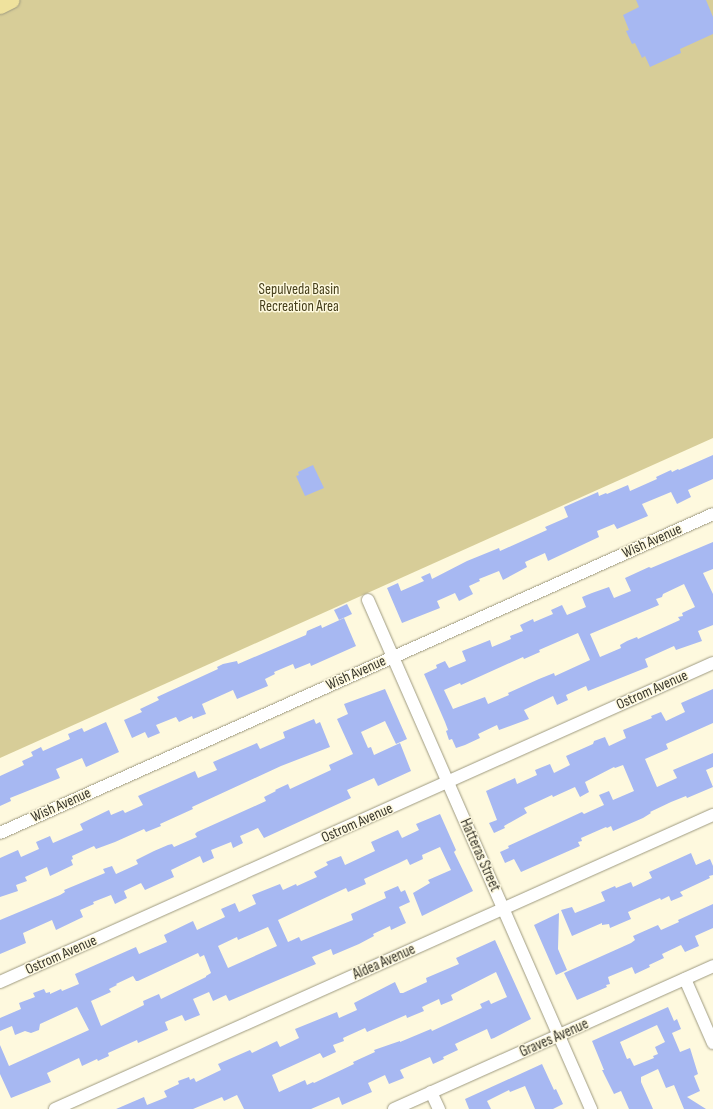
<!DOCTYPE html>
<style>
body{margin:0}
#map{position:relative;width:713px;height:1109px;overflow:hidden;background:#fef9de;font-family:"Sofia Sans Condensed",sans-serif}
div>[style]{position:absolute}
.green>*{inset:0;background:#d7cd98}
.building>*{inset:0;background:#a7b8f2}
.roads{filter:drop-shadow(0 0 1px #9e9a80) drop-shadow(0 0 1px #9e9a80)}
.minor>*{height:12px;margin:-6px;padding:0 6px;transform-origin:6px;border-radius:6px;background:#fff}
.major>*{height:15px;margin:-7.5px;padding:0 7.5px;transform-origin:7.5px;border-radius:7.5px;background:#efe29d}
span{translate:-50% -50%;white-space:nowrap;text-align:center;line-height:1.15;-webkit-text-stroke:3px #fef9de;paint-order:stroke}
.park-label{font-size:15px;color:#453e1a}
.street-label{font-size:15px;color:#39372d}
</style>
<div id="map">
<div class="green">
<div style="clip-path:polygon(0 0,713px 0,713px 438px,0 758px)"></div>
</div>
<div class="building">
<div style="clip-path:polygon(636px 0,706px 0,713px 17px,713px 34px,680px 49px,681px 53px,650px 67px,645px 56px,642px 58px,635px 43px,632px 44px,626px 31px,629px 30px,623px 15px,639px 7px)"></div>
<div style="clip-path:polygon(713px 455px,713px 479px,688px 490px,691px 497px,677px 504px,671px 492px,642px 504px,648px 516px,617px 529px,614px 524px,597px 531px,599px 537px,548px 561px,545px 553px,525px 562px,527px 567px,503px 580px,499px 571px,479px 579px,480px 581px,469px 586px,473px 594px,459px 601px,455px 593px,437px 601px,440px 608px,402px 623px,387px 588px,398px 583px,401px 591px,424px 581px,421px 577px,430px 573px,432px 579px,467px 561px,499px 548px,500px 551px,547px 530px,545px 527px,568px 517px,564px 507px,598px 492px,599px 496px,606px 493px,607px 494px,628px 485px,630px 491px,657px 479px,656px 477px,671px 470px,672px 472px,678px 469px,679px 470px)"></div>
<div style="clip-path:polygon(313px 465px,324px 488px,305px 496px,296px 476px,299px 475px,298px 472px)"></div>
<div style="clip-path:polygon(evenodd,713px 542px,713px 569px,703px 573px,713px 594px,713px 625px,698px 631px,702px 641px,676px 650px,674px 646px,654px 655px,645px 659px,648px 667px,588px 691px,586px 686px,566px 695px,568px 700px,557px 705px,553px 696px,526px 709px,524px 710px,529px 719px,499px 730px,497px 725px,478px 734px,480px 738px,465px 745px,456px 748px,452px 739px,449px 740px,446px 731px,448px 730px,445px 722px,424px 674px,437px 668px,436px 665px,445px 661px,449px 668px,466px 661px,462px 651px,475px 646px,490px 640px,492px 647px,511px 639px,510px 636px,523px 631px,520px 625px,533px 619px,534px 622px,553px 614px,551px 610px,562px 605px,567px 615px,586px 607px,582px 597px,592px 593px,609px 587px,614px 598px,631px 591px,625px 578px,649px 567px,651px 568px,713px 542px,684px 584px,695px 607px,682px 613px,683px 616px,678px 617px,680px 620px,638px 639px,637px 637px,627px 641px,620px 645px,621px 648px,600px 657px,590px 634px,659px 605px,656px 599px,662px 597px,663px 594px,684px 584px,713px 542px,578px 633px,590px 660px,555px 676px,554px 673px,539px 679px,508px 693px,509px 695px,488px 704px,485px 697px,453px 709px,444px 690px,460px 683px,461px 685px,523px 657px,524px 659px,540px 652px,539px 650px,578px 633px)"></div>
<div style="clip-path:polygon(347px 604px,352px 614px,339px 620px,334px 610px)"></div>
<div style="clip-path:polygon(344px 618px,356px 646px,311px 666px,310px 663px,295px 669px,293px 664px,274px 672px,275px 674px,265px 679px,268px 686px,237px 699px,233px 690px,202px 704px,206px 714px,203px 715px,193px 719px,192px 716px,179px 722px,176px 717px,156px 725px,160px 733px,148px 738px,145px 732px,132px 738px,124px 720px,142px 712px,140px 709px,159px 700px,157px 697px,218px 669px,217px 667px,223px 664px,237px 661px,238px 664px,306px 635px,307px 631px,321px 625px,322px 628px)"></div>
<div style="clip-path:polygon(385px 689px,407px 739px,396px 744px,385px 721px,361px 732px,368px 748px,371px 747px,374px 755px,400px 743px,411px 771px,378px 786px,374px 778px,347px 790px,351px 798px,264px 838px,258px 828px,240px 836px,243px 843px,233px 848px,231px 842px,211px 850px,214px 858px,203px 863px,200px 856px,171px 870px,174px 877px,145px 890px,141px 883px,124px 891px,127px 898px,115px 904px,111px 895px,93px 902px,94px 904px,80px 910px,83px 917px,56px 930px,52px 920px,23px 933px,26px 943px,0 954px,0 920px,60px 895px,65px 892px,64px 890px,105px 873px,103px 869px,112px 866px,116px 874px,138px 864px,136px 860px,154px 851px,168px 845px,172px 844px,174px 847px,197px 837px,195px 834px,197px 832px,266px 801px,264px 797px,276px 791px,275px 790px,288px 784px,290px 789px,331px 770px,329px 765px,353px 754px,337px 719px,348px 714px,344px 704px)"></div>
<div style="clip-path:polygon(713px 689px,713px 723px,666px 744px,668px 749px,645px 759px,657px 787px,677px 778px,673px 770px,713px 753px,713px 767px,706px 770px,713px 787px,687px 798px,686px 796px,671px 802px,650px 812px,651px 813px,643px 818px,613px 831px,611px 826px,607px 828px,606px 827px,581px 838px,582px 841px,578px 842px,580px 846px,521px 872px,514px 859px,505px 863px,500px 852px,509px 848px,508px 846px,582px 812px,584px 814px,604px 805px,599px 795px,609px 791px,613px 800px,634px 791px,623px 765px,615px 768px,614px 767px,585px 782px,589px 792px,580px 797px,575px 787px,553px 797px,552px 795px,524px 808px,527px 813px,504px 826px,505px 828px,494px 833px,489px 823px,497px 820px,486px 791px,515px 778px,517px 784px,537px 775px,535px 770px,550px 764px,554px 773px,570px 765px,566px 756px,593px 744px,594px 741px,605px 737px,609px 746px,626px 738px,623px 730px,652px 718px,651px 716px,661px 712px,666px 721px,685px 712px,681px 703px)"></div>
<div style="clip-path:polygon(314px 719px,316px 724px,320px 722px,330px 747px,281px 766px,192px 807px,193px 809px,160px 824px,161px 826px,146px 832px,144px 829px,115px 842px,96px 849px,94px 846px,72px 856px,73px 859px,71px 860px,73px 865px,50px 876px,47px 867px,25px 877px,27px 881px,16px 885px,18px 891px,0 897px,0 858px,18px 850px,21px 857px,39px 849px,36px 842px,50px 836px,53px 843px,83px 830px,80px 824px,109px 810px,111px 815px,123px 810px,125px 813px,143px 805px,138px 796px,195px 771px,198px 778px,217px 770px,213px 762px,257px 743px,260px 749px,285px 738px,283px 732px)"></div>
<div style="clip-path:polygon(106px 722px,119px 752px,86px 767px,82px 758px,56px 769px,60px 778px,10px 798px,11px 801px,0 806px,0 776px,24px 765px,22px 761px,33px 756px,31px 752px,41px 747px,43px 751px,70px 739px,68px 734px,82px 728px,84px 732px)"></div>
<div style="clip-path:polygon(evenodd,440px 814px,456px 850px,454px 852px,473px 891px,422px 916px,413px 893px,430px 883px,428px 880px,451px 870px,440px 847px,422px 855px,423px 859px,410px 865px,407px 859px,399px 863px,364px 879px,366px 884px,348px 892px,346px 888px,278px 920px,288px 942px,299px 937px,301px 941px,353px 920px,351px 914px,386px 898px,384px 892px,398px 886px,401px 892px,405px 890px,410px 902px,399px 907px,406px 923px,391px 930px,390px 926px,373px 934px,374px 936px,359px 944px,333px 955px,331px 949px,312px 957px,316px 964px,229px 1001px,226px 995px,213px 1001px,209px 992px,193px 999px,200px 1015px,185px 1021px,182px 1015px,165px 1022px,168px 1030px,138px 1043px,137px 1040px,108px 1053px,109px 1056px,98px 1061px,97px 1059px,82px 1066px,79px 1058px,64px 1065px,47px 1073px,51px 1082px,11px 1098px,0 1074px,0 1045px,9px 1066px,89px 1030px,77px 1007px,40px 1024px,39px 1030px,31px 1033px,25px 1031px,15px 1035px,12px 1026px,0 1031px,0 1018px,21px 1009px,19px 1003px,35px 997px,33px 993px,44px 989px,46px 993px,50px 992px,50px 994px,61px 989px,62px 991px,79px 984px,75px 974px,136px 947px,139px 954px,167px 942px,164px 935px,193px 921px,197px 930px,225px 917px,221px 909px,235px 903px,239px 912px,256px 904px,252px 895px,280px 884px,283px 890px,296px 884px,297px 886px,317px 877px,314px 872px,328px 865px,326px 862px,341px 856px,345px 865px,375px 851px,371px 842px,398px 830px,402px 838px,419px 830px,416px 824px,440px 814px,268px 927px,277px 946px,228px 968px,218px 946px,237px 937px,238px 940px,268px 927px,440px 814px,198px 953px,200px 957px,204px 955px,211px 973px,206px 976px,206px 977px,161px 999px,159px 994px,143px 1001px,144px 1005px,101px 1026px,91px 1001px,111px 992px,109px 989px,117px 985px,116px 984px,133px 976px,136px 981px,138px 981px,198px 953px)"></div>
<div style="clip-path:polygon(691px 853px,696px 865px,710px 859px,713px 866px,713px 875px,709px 876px,710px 878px,680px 892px,683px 896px,671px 901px,669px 896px,661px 900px,660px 898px,628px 912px,631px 919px,610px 928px,609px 924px,602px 925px,602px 923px,572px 936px,561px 910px,572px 907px,575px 913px,605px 901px,601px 892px,615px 886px,616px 888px,631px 882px,633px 887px,652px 878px,649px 872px)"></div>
<div style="clip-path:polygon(713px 904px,713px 928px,695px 936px,699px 946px,685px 952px,681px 945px,662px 954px,664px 958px,649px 965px,650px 967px,635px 974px,632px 967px,608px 977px,610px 984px,606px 985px,607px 987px,577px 1000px,564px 973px,631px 943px,635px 940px,633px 936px,658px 925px,661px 930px,679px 922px,678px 920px)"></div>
<div style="clip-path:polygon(559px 913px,558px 949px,567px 970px,556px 975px,534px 925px)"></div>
<div style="clip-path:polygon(evenodd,495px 940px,531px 1019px,494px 1038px,491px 1039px,487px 1029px,455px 1044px,458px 1050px,443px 1057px,444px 1059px,433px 1064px,430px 1057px,400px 1070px,404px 1078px,389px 1084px,385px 1075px,368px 1083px,372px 1092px,342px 1105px,339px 1097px,311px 1109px,244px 1109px,237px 1095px,224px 1101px,222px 1097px,193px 1109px,116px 1109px,144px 1097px,147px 1105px,167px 1097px,164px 1091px,179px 1084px,178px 1081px,189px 1077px,190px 1080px,194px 1078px,196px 1082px,221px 1070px,218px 1064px,250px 1050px,252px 1053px,277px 1041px,280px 1047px,299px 1038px,295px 1029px,337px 1012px,339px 1018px,357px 1010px,354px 1003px,395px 982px,400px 993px,403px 993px,427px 982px,426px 978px,459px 964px,456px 958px,495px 940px,496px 972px,507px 997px,491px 1004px,489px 1000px,480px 1004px,482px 1008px,432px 1031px,431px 1029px,400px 1042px,400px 1041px,374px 1050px,375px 1052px,353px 1062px,354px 1064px,314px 1083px,313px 1082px,307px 1085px,305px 1080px,279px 1092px,272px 1075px,320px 1053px,323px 1058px,336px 1052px,333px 1045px,344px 1041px,343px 1038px,365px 1028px,367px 1032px,406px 1015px,407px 1018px,424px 1011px,422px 1007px,439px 999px,441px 1005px,453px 1000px,451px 995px,496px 972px)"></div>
<div style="clip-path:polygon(evenodd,668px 1007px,674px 1021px,677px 1019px,681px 1029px,672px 1033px,680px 1052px,690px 1048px,698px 1074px,694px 1076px,700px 1091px,687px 1097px,706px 1109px,684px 1109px,674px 1085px,666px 1088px,658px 1069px,641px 1077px,641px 1082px,653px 1109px,629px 1109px,621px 1091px,614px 1094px,602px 1070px,604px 1070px,592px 1041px,668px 1007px,657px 1025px,665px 1042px,655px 1047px,658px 1054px,653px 1056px,654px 1058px,634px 1066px,630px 1058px,627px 1059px,620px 1042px,657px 1025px)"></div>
<div style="clip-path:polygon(542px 1064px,554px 1090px,556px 1089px,563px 1104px,553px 1109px,535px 1109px,525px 1086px,510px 1092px,509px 1090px,487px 1101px,491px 1109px,469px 1109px,465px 1099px)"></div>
</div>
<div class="roads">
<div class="minor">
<div style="left:368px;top:600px;width:556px;rotate:66.34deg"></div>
<div style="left:0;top:833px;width:781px;rotate:-24.1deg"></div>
<div style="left:685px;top:979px;width:70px;rotate:66.4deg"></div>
<div style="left:0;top:982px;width:781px;rotate:-24.1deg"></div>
<div style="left:431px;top:1092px;width:19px;rotate:65deg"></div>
<div style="left:55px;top:1109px;width:721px;rotate:-24.08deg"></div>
<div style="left:394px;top:1109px;width:350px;rotate:-24.1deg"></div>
</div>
<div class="major">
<div style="left:0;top:6px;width:13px;rotate:-27deg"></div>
</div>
</div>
<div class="park-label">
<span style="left:299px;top:298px">Sepulveda Basin<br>Recreation Area</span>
</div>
<div class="street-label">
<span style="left:652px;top:541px;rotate:-24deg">Wish Avenue</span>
<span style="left:356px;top:673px;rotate:-24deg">Wish Avenue</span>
<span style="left:652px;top:690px;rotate:-24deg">Ostrom Avenue</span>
<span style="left:61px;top:805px;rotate:-24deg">Wish Avenue</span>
<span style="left:357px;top:823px;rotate:-24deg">Ostrom Avenue</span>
<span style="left:480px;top:855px;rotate:66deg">Hatteras Street</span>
<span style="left:61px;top:955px;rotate:-24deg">Ostrom Avenue</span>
<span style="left:384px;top:962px;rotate:-24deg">Aldea Avenue</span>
<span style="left:554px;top:1038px;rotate:-24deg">Graves Avenue</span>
</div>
</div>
